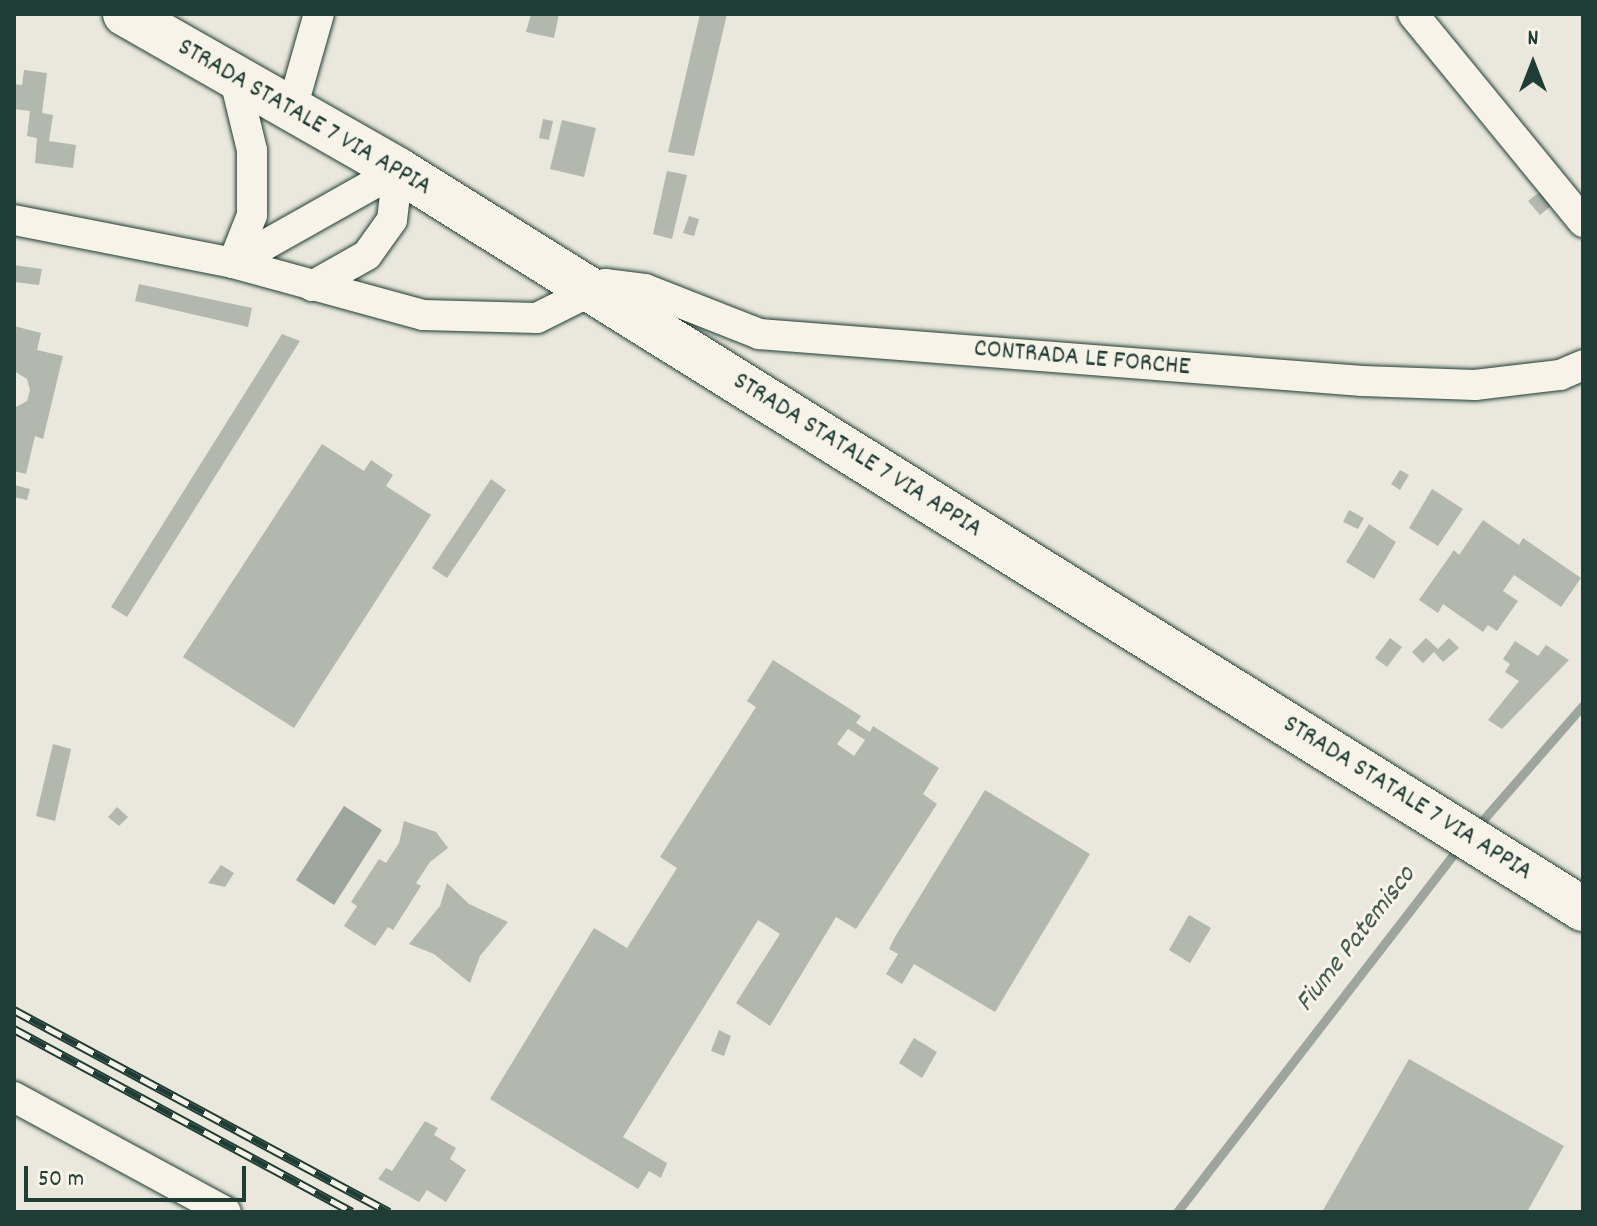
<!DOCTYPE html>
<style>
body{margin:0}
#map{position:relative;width:1597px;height:1226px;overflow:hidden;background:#eae8dd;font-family:Dekko,sans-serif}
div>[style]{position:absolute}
.water>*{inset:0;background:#9ca69c}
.stream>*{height:9px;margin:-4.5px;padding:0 4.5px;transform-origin:4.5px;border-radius:4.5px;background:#9ca69c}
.building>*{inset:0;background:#b2b8ae}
.roads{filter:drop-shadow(0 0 2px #1f3d34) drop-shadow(0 0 2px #1f3d34)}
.street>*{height:30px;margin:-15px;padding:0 15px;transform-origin:15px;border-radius:15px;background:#f7f3e8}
.primary>*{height:44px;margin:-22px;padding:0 22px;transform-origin:22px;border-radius:22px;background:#f7f3e8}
.rail>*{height:9px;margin-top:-4.5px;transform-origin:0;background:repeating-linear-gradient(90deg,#f7f3e8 0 18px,#1f3d34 0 36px);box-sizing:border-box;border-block:2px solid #1f3d34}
span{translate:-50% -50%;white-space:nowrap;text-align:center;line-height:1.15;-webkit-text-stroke:6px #f7f3e8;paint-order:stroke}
.street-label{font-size:26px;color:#1f3d34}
.water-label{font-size:28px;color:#445c53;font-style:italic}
.frame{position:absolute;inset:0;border:16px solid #1f3d34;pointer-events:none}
.north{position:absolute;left:1493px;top:24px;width:80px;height:80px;-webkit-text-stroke:6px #f7f3e8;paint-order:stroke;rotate:0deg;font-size:22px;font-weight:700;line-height:32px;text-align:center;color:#1f3d34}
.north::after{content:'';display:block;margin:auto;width:28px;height:36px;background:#1f3d34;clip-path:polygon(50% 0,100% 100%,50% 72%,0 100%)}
.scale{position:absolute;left:24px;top:1166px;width:222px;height:36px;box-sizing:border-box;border:4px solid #1f3d34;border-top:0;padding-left:10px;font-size:24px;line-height:28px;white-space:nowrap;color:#1f3d34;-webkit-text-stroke:6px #f7f3e8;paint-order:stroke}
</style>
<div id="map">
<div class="water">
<div style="clip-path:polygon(344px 806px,382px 830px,334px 905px,296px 880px)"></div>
</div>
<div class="stream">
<div style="left:1475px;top:829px;width:164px;rotate:-48.9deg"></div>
<div style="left:1177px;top:1212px;width:463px;rotate:-52.3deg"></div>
</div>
<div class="building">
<div style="clip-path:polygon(531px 14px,559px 14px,554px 38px,526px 32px)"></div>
<div style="clip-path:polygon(700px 14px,727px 14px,694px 156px,668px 152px)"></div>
<div style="clip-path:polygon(24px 70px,47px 73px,42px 113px,53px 115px,49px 141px,76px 145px,73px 168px,35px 163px,37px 138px,27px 136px,30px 111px,14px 109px,14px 84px,22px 85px)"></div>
<div style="clip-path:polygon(543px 119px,553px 121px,549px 140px,539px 138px)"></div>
<div style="clip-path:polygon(562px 120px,596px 128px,584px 177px,550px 169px)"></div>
<div style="clip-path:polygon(667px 171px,687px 175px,672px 239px,653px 234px)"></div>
<div style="clip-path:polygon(1541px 191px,1552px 205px,1540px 215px,1528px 201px)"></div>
<div style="clip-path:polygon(689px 216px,699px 219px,694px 236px,683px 233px)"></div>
<div style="clip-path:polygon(14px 265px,42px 269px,39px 285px,14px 282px)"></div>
<div style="clip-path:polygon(139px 284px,252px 308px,248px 327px,135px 301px)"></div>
<div style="clip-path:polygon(14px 326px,41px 333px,37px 350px,63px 356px,43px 439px,35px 436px,26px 474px,14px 471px,14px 408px,27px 401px,30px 390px,27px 379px,14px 371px)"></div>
<div style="clip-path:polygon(282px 334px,300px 341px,127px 617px,111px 607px)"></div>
<div style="clip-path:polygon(322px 444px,364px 471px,371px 460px,393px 475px,386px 486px,431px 515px,294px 728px,183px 657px)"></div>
<div style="clip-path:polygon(1400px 470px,1409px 475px,1400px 490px,1391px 484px)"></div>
<div style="clip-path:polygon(491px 479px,506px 490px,447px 578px,432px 568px)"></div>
<div style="clip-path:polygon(14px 485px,30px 489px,27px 500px,14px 497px)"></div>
<div style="clip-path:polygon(1432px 489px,1463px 509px,1438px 546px,1409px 528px)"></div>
<div style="clip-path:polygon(1349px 510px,1364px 518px,1358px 529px,1343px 522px)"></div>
<div style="clip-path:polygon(1483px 520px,1519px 545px,1523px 538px,1581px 578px,1561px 607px,1514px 575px,1503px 591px,1518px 601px,1497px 631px,1488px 625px,1483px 632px,1443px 604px,1438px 613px,1419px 600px,1454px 550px,1459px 555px)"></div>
<div style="clip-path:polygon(1369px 524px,1396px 542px,1374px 579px,1346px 562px)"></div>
<div style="clip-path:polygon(1390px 638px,1402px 647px,1387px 667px,1375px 658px)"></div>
<div style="clip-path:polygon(1426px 638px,1438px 649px,1449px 638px,1459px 648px,1443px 662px,1434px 652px,1423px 663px,1412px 652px)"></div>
<div style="clip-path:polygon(1515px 641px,1538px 656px,1546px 645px,1569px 660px,1502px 729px,1488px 720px,1519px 681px,1505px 672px,1510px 664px,1503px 659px)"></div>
<div style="clip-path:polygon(evenodd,773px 660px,861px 716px,856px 723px,870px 732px,873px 726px,939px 768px,923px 794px,937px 804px,856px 929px,836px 917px,770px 1026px,736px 1003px,780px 934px,758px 920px,623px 1137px,667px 1163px,661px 1178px,649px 1171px,638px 1189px,490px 1099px,594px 928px,627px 948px,677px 868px,660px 857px,756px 707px,747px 701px,773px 660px,848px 729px,865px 740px,854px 756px,837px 744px,848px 729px)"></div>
<div style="clip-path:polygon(53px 744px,71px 749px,55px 821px,36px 816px)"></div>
<div style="clip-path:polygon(985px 790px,1090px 854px,995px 1012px,914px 964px,902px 984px,886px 974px,898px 954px,889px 949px,895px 937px)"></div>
<div style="clip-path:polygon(117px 807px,128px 817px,119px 826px,108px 817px)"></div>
<div style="clip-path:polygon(404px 821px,436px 832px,448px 848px,430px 862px,416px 883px,421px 886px,393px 930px,388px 927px,375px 946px,344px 926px,357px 906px,351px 902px,379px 859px,386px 863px,399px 843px)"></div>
<div style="clip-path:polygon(221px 865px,234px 873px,225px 887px,208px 883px)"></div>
<div style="clip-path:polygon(447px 883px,469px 904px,508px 922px,480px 956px,470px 983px,434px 954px,409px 944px,440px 906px)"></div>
<div style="clip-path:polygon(1189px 915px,1211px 928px,1190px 963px,1169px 950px)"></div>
<div style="clip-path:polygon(719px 1030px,731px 1036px,724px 1056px,711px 1051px)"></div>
<div style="clip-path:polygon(914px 1038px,937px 1052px,922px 1078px,899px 1063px)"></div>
<div style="clip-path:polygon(1409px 1059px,1564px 1146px,1527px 1212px,1322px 1212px)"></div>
<div style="clip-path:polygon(425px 1121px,438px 1128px,434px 1135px,456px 1148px,450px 1159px,466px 1170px,446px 1202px,427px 1190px,419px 1202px,378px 1179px,386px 1168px,392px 1171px)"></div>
</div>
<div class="roads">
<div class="street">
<div style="left:1413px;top:14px;width:269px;rotate:50.7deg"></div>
<div style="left:291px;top:112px;width:102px;rotate:-74.1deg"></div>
<div style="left:14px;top:220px;width:223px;rotate:11.1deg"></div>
<div style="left:233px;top:263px;width:197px;rotate:15.3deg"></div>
<div style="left:423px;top:315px;width:114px;rotate:1.5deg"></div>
<div style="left:537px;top:318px;width:76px;rotate:-26.6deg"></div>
<div style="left:605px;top:284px;width:40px;rotate:7.1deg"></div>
<div style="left:645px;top:289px;width:123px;rotate:21.5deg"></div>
<div style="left:759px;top:334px;width:605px;rotate:4.46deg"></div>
<div style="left:1362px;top:381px;width:113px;rotate:2deg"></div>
<div style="left:1475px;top:385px;width:86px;rotate:-6.7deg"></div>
<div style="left:1560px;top:375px;width:25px;rotate:-23deg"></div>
<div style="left:233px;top:263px;width:189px;rotate:-29.4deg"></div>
<div style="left:233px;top:263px;width:52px;rotate:-68.4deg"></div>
<div style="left:252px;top:215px;width:65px;rotate:-90deg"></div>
<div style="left:252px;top:150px;width:72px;rotate:-103.7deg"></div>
<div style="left:312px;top:286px;width:63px;rotate:-29.4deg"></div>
<div style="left:367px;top:255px;width:43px;rotate:-54.5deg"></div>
<div style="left:392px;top:220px;width:50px;rotate:-83.2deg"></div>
<div style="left:14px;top:1097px;width:241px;rotate:28.5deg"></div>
</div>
<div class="primary">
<div style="left:125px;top:14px;width:314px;rotate:29.7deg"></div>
<div style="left:398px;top:170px;width:1397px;rotate:31.95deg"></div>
</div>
</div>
<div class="rail">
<div style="left:14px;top:1010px;width:426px;rotate:28.3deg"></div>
<div style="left:14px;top:1029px;width:384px;rotate:28.4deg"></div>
</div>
<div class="street-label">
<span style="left:304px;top:118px;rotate:30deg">STRADA STATALE 7 VIA APPIA</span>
<span style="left:1082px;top:359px;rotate:5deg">CONTRADA LE FORCHE</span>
<span style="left:857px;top:456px;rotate:32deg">STRADA STATALE 7 VIA APPIA</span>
<span style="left:1407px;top:799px;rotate:32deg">STRADA STATALE 7 VIA APPIA</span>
</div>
<div class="water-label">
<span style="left:1357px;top:940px;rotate:-52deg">Fiume Patemisco</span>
</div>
<div class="frame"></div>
<div class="north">N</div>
<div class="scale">50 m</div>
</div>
